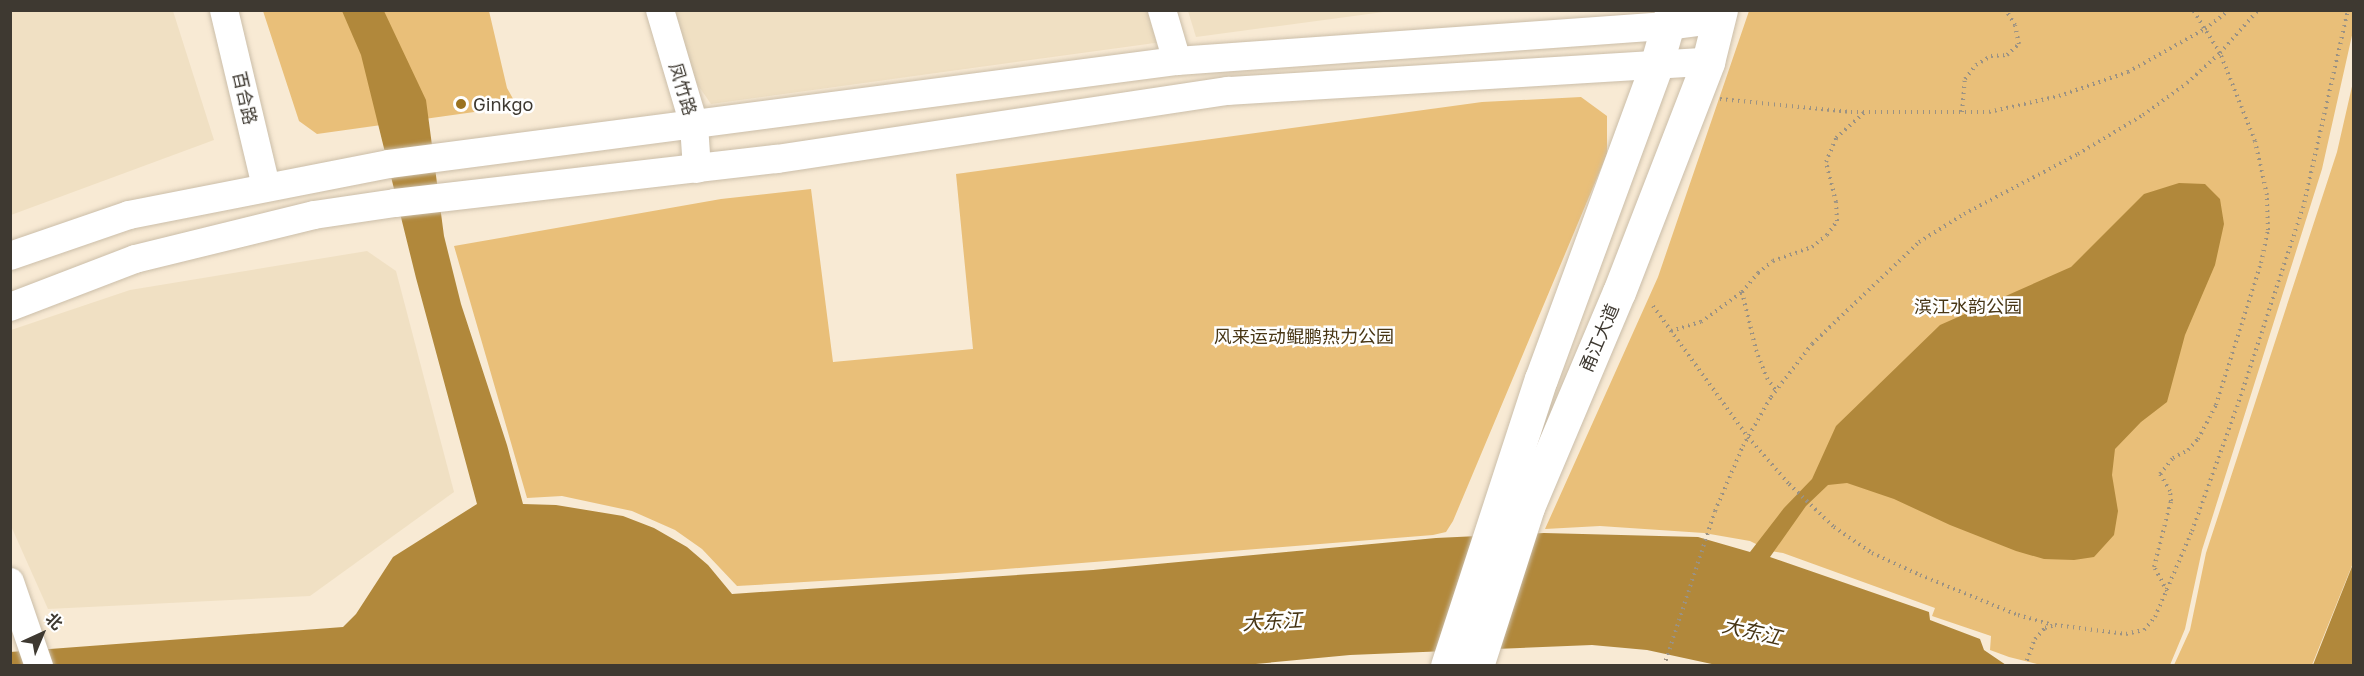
<!DOCTYPE html>
<meta charset="utf-8">
<style>
body{margin:0}
#map{position:relative;width:2364px;height:676px;overflow:hidden;background:#f8ead4;font-family:"Golos Text","Noto Sans SC",sans-serif}
div>[style]{position:absolute}
.built>*{inset:0;background:#f0e0c3}
.green>*{inset:0;background:#e9bf79}
.water>*{inset:0;background:#b1883b}
.path>*{height:4px;margin-top:-2px;transform-origin:0;background:repeating-linear-gradient(90deg,#9b9283 0 1.5px,transparent 0 6px)}
.roads{filter:drop-shadow(0 0 2px #cbbea9) drop-shadow(0 0 2px #cbbea9)}
.minor>*{height:28px;margin:-14px;padding:0 14px;transform-origin:14px;border-radius:14px;background:#fff}
.major>*{height:33px;margin:-16.5px;padding:0 16.5px;transform-origin:16.5px;border-radius:16.5px;background:#fff}
.dots>*{width:16px;height:16px;translate:-50% -50%;box-sizing:border-box;border:3px solid #fff;border-radius:50%}
span{translate:-50% -50%;white-space:nowrap;text-align:center;line-height:1.15;-webkit-text-stroke:5px #fff;paint-order:stroke}
.street-label{font-size:18px;color:#3e3931}
.poi-label{font-size:18px;color:#3e3931}
.left{translate:0 -50%;text-align:left}
.park-label{font-size:18px;color:#483615}
.water-label{font-size:20px;color:#473514;font-style:italic}
.frame{position:absolute;inset:0;border:12px solid #3e3931;pointer-events:none}
.north{position:absolute;left:12px;top:604px;width:60px;height:60px;-webkit-text-stroke:4px #fff;paint-order:stroke;rotate:44deg;font-size:16px;font-weight:700;line-height:24px;text-align:center;color:#3e3931}
.north::after{content:'';display:block;margin:auto;width:21px;height:27px;background:#3e3931;clip-path:polygon(50% 0,100% 100%,50% 72%,0 100%)}
</style>
<div id="map">
<div class="built">
<div style="clip-path:polygon(11px 10px,173px 11px,214px 140px,11px 215px)"></div>
<div style="clip-path:polygon(673px 11px,1152px 11px,1162px 42px,711px 104px,691px 75px)"></div>
<div style="clip-path:polygon(1188px 11px,1188px 10px,1391px 11px,1196px 37px)"></div>
<div style="clip-path:polygon(367px 251px,396px 271px,454px 492px,310px 596px,48px 609px,11px 526px,11px 330px,130px 290px)"></div>
</div>
<div class="green">
<div style="clip-path:polygon(263px 11px,489px 11px,507px 88px,517px 106px,317px 134px,299px 121px)"></div>
<div style="clip-path:polygon(1749px 11px,2353px 11px,2353px 31px,2322px 169px,2202px 550px,2185px 629px,2170px 665px,2041px 665px,2009px 657px,1990px 650px,1991px 636px,1932px 616px,1935px 608px,1783px 553px,1770px 551px,1750px 541px,1704px 533px,1600px 526px,1545px 529px,1658px 277px)"></div>
<div style="clip-path:polygon(2353px 82px,2353px 563px,2312px 665px,2174px 665px,2190px 630px,2206px 553px,2337px 152px)"></div>
<div style="clip-path:polygon(1581px 97px,1607px 116px,1607px 154px,1453px 521px,1446px 532px,1433px 535px,955px 573px,737px 586px,702px 549px,675px 530px,632px 511px,562px 496px,527px 498px,454px 246px,721px 199px,811px 189px,833px 362px,973px 349px,956px 174px,1482px 102px)"></div>
</div>
<div class="water">
<div style="clip-path:polygon(342px 11px,384px 11px,426px 100px,444px 236px,461px 304px,507px 445px,523px 504px,556px 505px,623px 516px,654px 528px,687px 547px,708px 565px,732px 594px,1093px 570px,1436px 538px,1544px 533px,1698px 537px,1750px 552px,1784px 508px,1812px 479px,1836px 426px,1940px 325px,2071px 267px,2144px 194px,2179px 183px,2205px 184px,2220px 199px,2224px 224px,2215px 265px,2185px 335px,2167px 402px,2141px 422px,2115px 449px,2112px 475px,2118px 511px,2114px 535px,2094px 557px,2074px 560px,2044px 559px,2016px 551px,1950px 525px,1894px 499px,1847px 483px,1828px 485px,1806px 506px,1770px 557px,1929px 612px,1930px 620px,1980px 639px,1984px 650px,2006px 665px,1721px 666px,1647px 650px,1592px 645px,1350px 655px,1234px 666px,11px 666px,10px 652px,343px 627px,356px 614px,393px 557px,477px 504px,416px 278px,361px 55px)"></div>
<div style="clip-path:polygon(2353px 564px,2353px 665px,2313px 665px,2332px 617px)"></div>
</div>
<div class="path">
<div style="left:1720px;top:99px;width:132px;rotate:5.7deg"></div>
<div style="left:1851px;top:112px;width:138px"></div>
<div style="left:1989px;top:112px;width:72px;rotate:-12.9deg"></div>
<div style="left:2059px;top:96px;width:73px;rotate:-19.2deg"></div>
<div style="left:2128px;top:72px;width:88px;rotate:-29.2deg"></div>
<div style="left:2205px;top:29px;width:31px;rotate:-38deg"></div>
<div style="left:1962px;top:112px;width:33px;rotate:-85deg"></div>
<div style="left:1965px;top:79px;width:18px;rotate:-52deg"></div>
<div style="left:1976px;top:65px;width:17px;rotate:-31deg"></div>
<div style="left:1991px;top:56px;width:16px;rotate:-4deg"></div>
<div style="left:2007px;top:55px;width:16px;rotate:-43deg"></div>
<div style="left:2019px;top:44px;width:19px;rotate:-102deg"></div>
<div style="left:2015px;top:25px;width:17px;rotate:-121deg"></div>
<div style="left:1742px;top:292px;width:60px;rotate:76.4deg"></div>
<div style="left:1756px;top:350px;width:30px;rotate:69deg"></div>
<div style="left:1767px;top:378px;width:16px;rotate:55deg"></div>
<div style="left:1653px;top:306px;width:162px;rotate:54.1deg"></div>
<div style="left:1748px;top:437px;width:62px;rotate:48.9deg"></div>
<div style="left:1789px;top:484px;width:62px;rotate:43.7deg"></div>
<div style="left:1834px;top:527px;width:46px;rotate:34.4deg"></div>
<div style="left:1872px;top:553px;width:53px;rotate:24.6deg"></div>
<div style="left:1920px;top:575px;width:106px;rotate:22.2deg"></div>
<div style="left:2018px;top:615px;width:36px;rotate:16deg"></div>
<div style="left:1671px;top:331px;width:31px;rotate:-17deg"></div>
<div style="left:1701px;top:322px;width:51px;rotate:-36.2deg"></div>
<div style="left:1742px;top:292px;width:25px;rotate:-50deg"></div>
<div style="left:1758px;top:273px;width:19px;rotate:-39deg"></div>
<div style="left:1773px;top:261px;width:41px;rotate:-19.7deg"></div>
<div style="left:1812px;top:247px;width:19px;rotate:-39deg"></div>
<div style="left:1827px;top:235px;width:17px;rotate:-54deg"></div>
<div style="left:1837px;top:221px;width:19px;rotate:-93deg"></div>
<div style="left:1836px;top:202px;width:41px;rotate:-104deg"></div>
<div style="left:1826px;top:162px;width:26px;rotate:-67deg"></div>
<div style="left:1836px;top:138px;width:38px;rotate:-42deg"></div>
<div style="left:2167px;top:591px;width:27px;rotate:-118deg"></div>
<div style="left:2154px;top:567px;width:68px;rotate:-75.6deg"></div>
<div style="left:2171px;top:501px;width:10px;rotate:-96deg"></div>
<div style="left:2170px;top:491px;width:20px;rotate:-120deg"></div>
<div style="left:2160px;top:474px;width:21px;rotate:-51deg"></div>
<div style="left:2173px;top:458px;width:17px;rotate:-28deg"></div>
<div style="left:2188px;top:450px;width:15px;rotate:-48deg"></div>
<div style="left:2198px;top:439px;width:38px;rotate:-62deg"></div>
<div style="left:2216px;top:405px;width:149px;rotate:-72.4deg"></div>
<div style="left:2261px;top:263px;width:34px;rotate:-78deg"></div>
<div style="left:2268px;top:230px;width:35px;rotate:-92deg"></div>
<div style="left:2267px;top:195px;width:55px;rotate:-102.5deg"></div>
<div style="left:2255px;top:141px;width:95px;rotate:-111.7deg"></div>
<div style="left:2220px;top:53px;width:51px;rotate:-122.1deg"></div>
<div style="left:1664px;top:666px;width:163px;rotate:-71.8deg"></div>
<div style="left:1715px;top:511px;width:71px;rotate:-66.7deg"></div>
<div style="left:1743px;top:446px;width:56px;rotate:-60.3deg"></div>
<div style="left:1771px;top:397px;width:67px;rotate:-52.3deg"></div>
<div style="left:1812px;top:344px;width:148px;rotate:-43.6deg"></div>
<div style="left:1919px;top:242px;width:53px;rotate:-31.9deg"></div>
<div style="left:1964px;top:214px;width:129px;rotate:-27.8deg"></div>
<div style="left:2078px;top:154px;width:76px;rotate:-31deg"></div>
<div style="left:2143px;top:115px;width:54px;rotate:-36deg"></div>
<div style="left:2187px;top:83px;width:45px;rotate:-42.3deg"></div>
<div style="left:2220px;top:53px;width:57px;rotate:-48.5deg"></div>
<div style="left:2025px;top:666px;width:29px;rotate:-70deg"></div>
<div style="left:2035px;top:639px;width:15px;rotate:-48deg"></div>
<div style="left:2045px;top:628px;width:10px;rotate:-17deg"></div>
<div style="left:2055px;top:625px;width:72px;rotate:7.2deg"></div>
<div style="left:2126px;top:634px;width:18px;rotate:-13deg"></div>
<div style="left:2144px;top:630px;width:17px;rotate:-50deg"></div>
<div style="left:2155px;top:617px;width:94px;rotate:-66.7deg"></div>
<div style="left:2192px;top:531px;width:132px;rotate:-70.1deg"></div>
<div style="left:2237px;top:407px;width:210px;rotate:-71.7deg"></div>
<div style="left:2303px;top:208px;width:203px;rotate:-77.2deg"></div>
</div>
<div class="roads">
<div class="minor">
<div style="left:224px;top:10px;width:181px;rotate:76.6deg"></div>
<div style="left:660px;top:10px;width:120px;rotate:73.5deg"></div>
<div style="left:694px;top:125px;width:44px;rotate:86.1deg"></div>
<div style="left:1162px;top:10px;width:53px;rotate:73.6deg"></div>
<div style="left:10px;top:256px;width:126px;rotate:-19deg"></div>
<div style="left:129px;top:215px;width:265px;rotate:-11.1deg"></div>
<div style="left:389px;top:164px;width:795px;rotate:-7.45deg"></div>
<div style="left:1177px;top:61px;width:491px;rotate:-4.1deg"></div>
<div style="left:1667px;top:26px;width:53px;rotate:-7.5deg"></div>
<div style="left:10px;top:307px;width:134px;rotate:-21deg"></div>
<div style="left:135px;top:259px;width:184px;rotate:-13.8deg"></div>
<div style="left:314px;top:215px;width:82px;rotate:-8.4deg"></div>
<div style="left:395px;top:203px;width:385px;rotate:-6.6deg"></div>
<div style="left:777px;top:159px;width:456px;rotate:-8.6deg"></div>
<div style="left:1228px;top:91px;width:481px;rotate:-3.5deg"></div>
<div style="left:10px;top:582px;width:89px;rotate:71deg"></div>
</div>
<div class="major">
<div style="left:1447px;top:666px;width:302px;rotate:-71.9deg"></div>
<div style="left:1541px;top:379px;width:333px;rotate:-69.8deg"></div>
<div style="left:1656px;top:66px;width:58px;rotate:-74.1deg"></div>
<div style="left:1477px;top:666px;width:167px;rotate:-72.2deg"></div>
<div style="left:1528px;top:507px;width:233px;rotate:-67.1deg"></div>
<div style="left:1619px;top:292px;width:247px;rotate:-68.8deg"></div>
<div style="left:1708px;top:62px;width:54px;rotate:-76deg"></div>
</div>
</div>
<div class="dots">
<div style="left:461px;top:104px;background:#9b721f"></div>
</div>
<div class="street-label">
<span style="left:683px;top:89px;rotate:73deg">凤竹路</span>
<span style="left:245px;top:98px;rotate:77deg">百合路</span>
<span style="left:1599px;top:338px;rotate:-67deg">甬江大道</span>
</div>
<div class="poi-label">
<span class="left" style="left:473px;top:104px">Ginkgo</span>
</div>
<div class="park-label">
<span style="left:1968px;top:306px">滨江水韵公园</span>
<span style="left:1304px;top:336px">风来运动鲲鹏热力公园</span>
</div>
<div class="water-label">
<span style="left:1272px;top:621px;rotate:-3deg">大东江</span>
<span style="left:1752px;top:631px;rotate:13deg">大东江</span>
</div>
<div class="frame"></div>
<div class="north">北</div>
</div>
